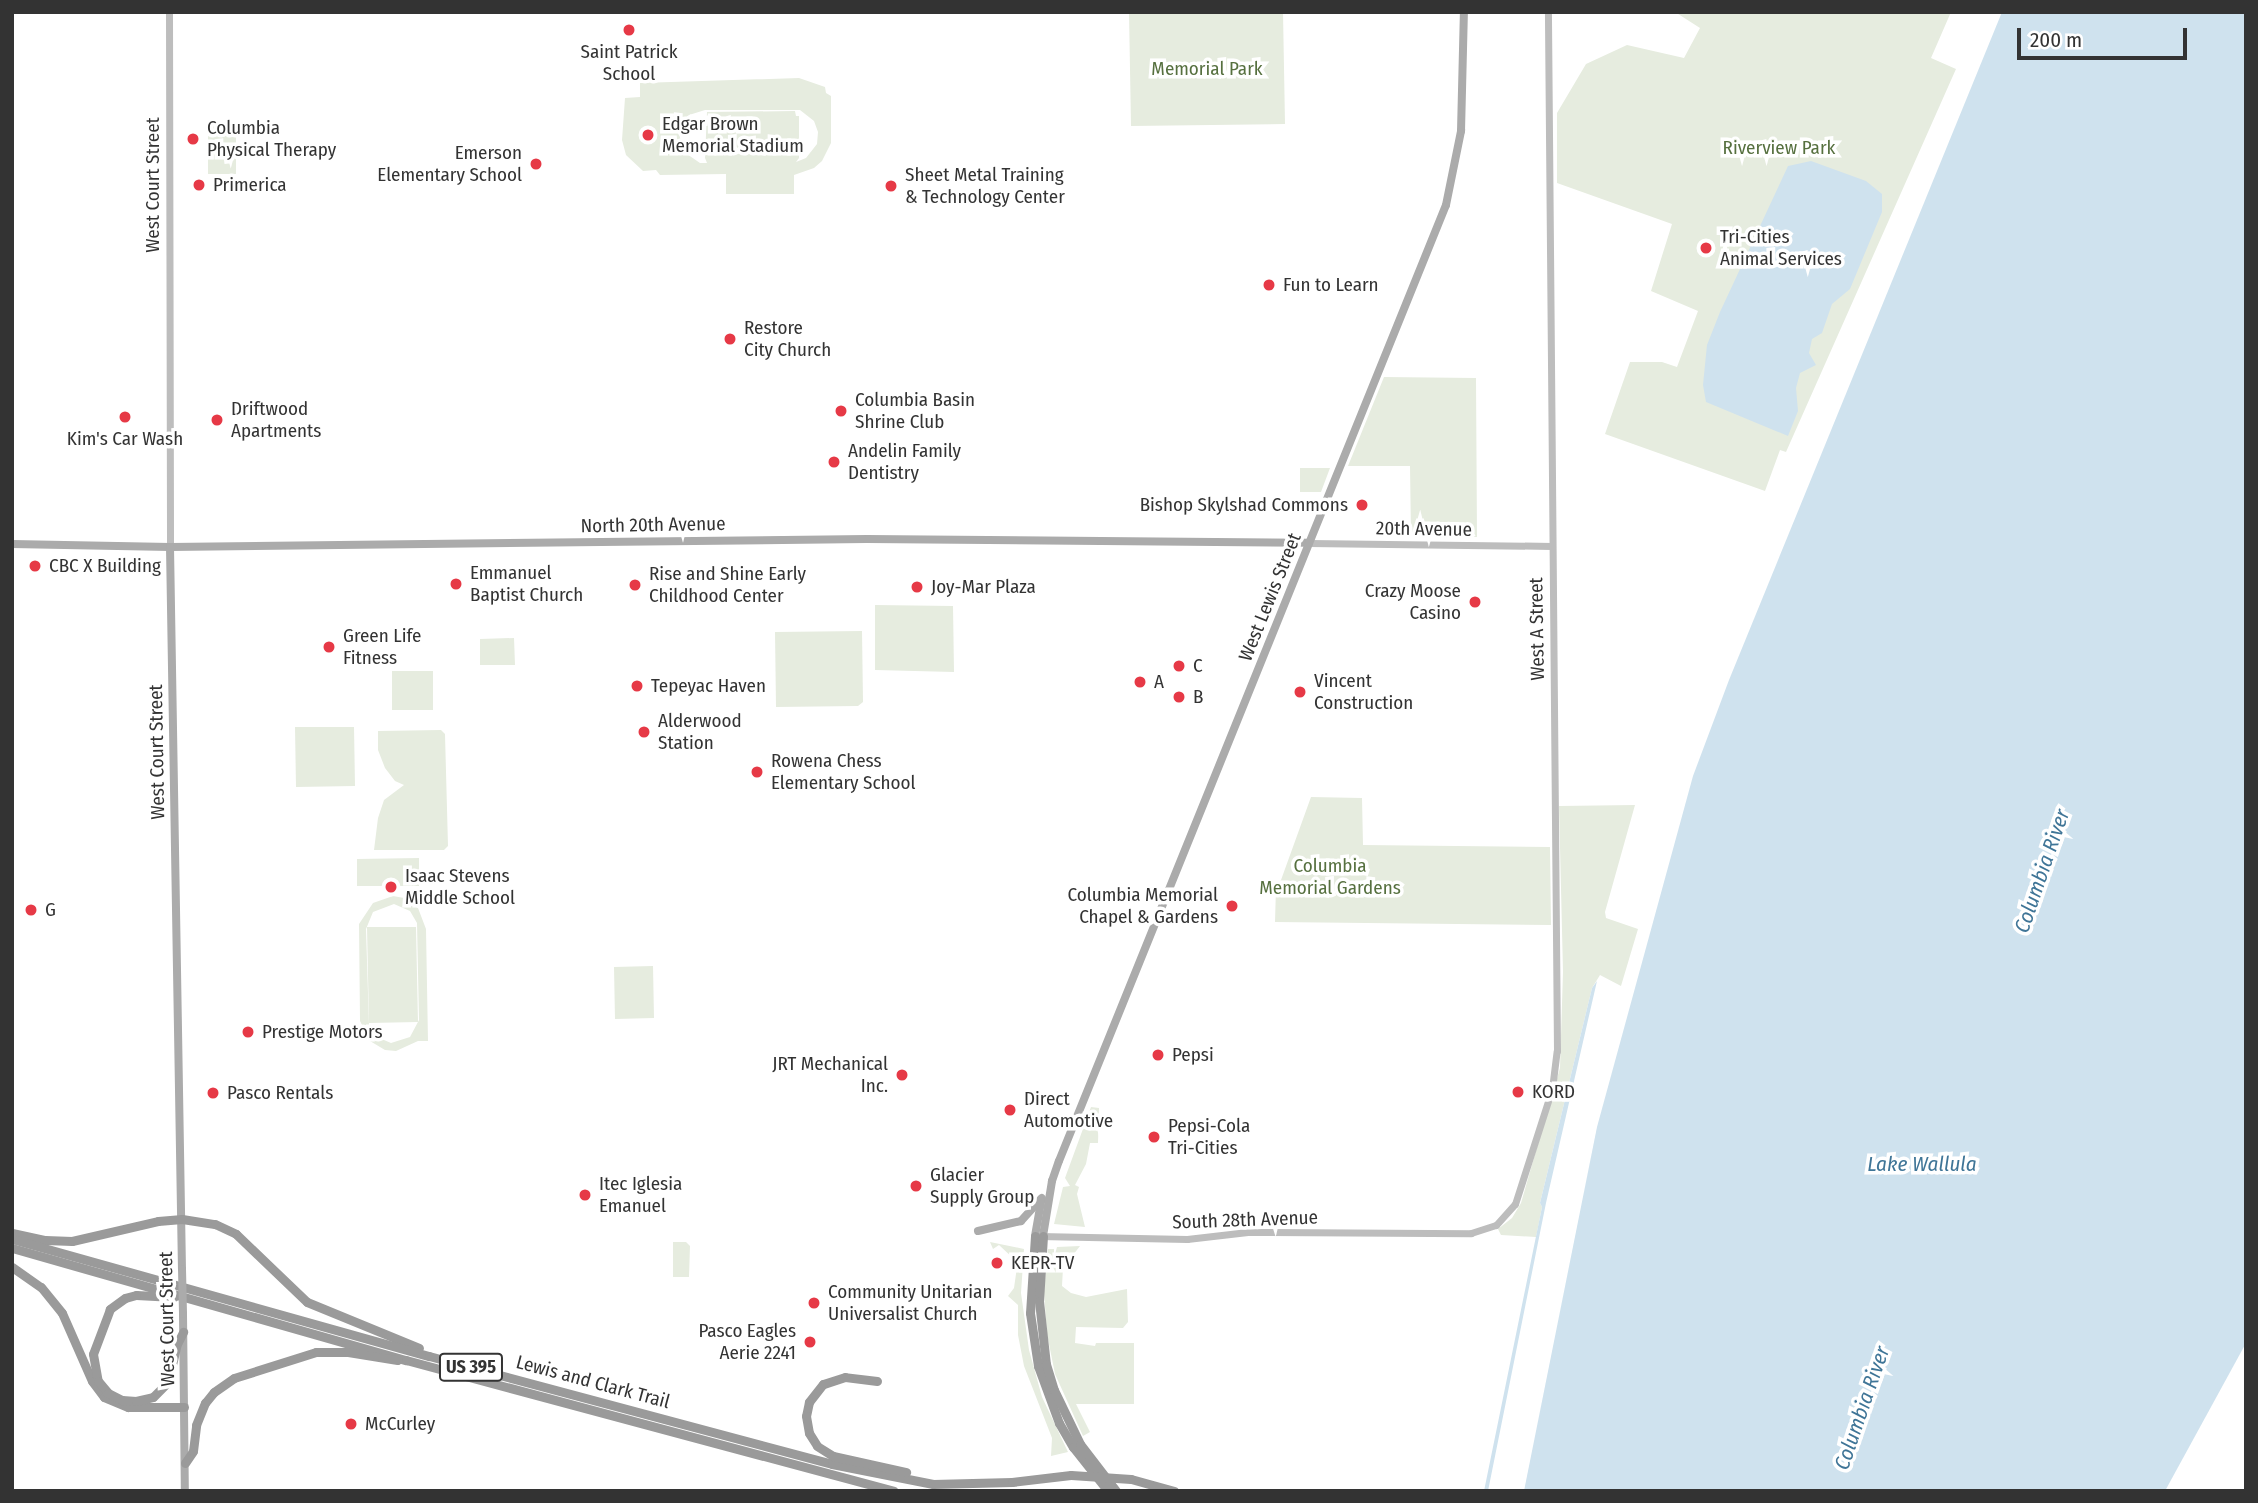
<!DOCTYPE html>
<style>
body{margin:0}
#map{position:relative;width:2258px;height:1503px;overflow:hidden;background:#fff;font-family:"Fira Sans Condensed",sans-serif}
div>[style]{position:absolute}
.green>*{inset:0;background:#e6ecdf}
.water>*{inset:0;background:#cfe2ee}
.secondary>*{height:7px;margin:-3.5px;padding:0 3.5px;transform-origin:3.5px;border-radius:3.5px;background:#bdbdbd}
.primary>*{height:8px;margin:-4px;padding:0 4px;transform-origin:4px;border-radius:4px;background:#ababab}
.motorway>*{height:9px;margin:-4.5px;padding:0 4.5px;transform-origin:4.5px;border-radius:4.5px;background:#9a9a9a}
.primary-bridge>*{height:8px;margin:-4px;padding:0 4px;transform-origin:4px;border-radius:4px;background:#ababab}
.motorway-bridge>*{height:9px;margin:-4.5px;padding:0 4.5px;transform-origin:4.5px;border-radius:4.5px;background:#9a9a9a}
.dots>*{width:19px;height:19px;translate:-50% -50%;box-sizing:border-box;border:4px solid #fff;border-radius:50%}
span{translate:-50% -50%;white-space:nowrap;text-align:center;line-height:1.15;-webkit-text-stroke:7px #fff;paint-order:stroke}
.shield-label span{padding:2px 5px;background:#fff;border:2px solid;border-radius:5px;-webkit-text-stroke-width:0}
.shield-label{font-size:18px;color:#333;font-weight:700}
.poi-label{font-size:19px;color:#333}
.left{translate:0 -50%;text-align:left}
.right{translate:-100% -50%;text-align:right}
.park-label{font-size:19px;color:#56703f}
.street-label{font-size:19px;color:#333}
.water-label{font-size:21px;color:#3f7597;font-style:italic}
.frame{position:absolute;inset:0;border:14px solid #333;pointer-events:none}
.scale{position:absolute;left:2017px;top:28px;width:170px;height:32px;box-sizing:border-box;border:4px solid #333;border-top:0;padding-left:9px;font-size:21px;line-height:24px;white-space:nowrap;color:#333;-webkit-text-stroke:5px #fff;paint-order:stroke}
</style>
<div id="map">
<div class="green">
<div style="clip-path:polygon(1129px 12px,1283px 12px,1285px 124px,1131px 126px)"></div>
<div style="clip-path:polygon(1675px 12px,1951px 12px,1931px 58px,1956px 69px,1786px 452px,1780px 450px,1765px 491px,1605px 434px,1630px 362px,1662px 362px,1677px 367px,1698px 311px,1651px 291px,1672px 224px,1557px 183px,1557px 113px,1586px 64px,1627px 45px,1684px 58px,1700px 28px)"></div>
<div style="clip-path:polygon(evenodd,799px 78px,825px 87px,826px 93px,831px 96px,831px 143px,822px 161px,814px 168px,794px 175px,794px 194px,726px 194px,726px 174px,660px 175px,656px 170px,643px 171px,626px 155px,622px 140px,625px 98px,640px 97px,640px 83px,799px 78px,705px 110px,800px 110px,814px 121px,818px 132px,817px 144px,806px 158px,796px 162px,799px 158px,799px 116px,796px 116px,795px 111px,707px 112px,705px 158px,707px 163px,731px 163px,700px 163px,684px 152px,679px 134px,689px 115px,705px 110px)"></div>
<div style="clip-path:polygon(236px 124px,236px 174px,208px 174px,208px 125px)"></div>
<div style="clip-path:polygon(1384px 377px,1476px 378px,1477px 537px,1411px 536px,1410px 466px,1348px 466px)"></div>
<div style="clip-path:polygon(1300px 468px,1330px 468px,1321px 492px,1300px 492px)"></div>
<div style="clip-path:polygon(875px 605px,953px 606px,954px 672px,875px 670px)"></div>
<div style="clip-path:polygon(862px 631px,863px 702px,858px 706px,776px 707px,775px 632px)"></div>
<div style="clip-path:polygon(514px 638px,515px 665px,480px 665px,480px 639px)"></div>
<div style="clip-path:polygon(392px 671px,433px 671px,433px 710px,392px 710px)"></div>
<div style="clip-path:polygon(295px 727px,354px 727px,355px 786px,296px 787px)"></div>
<div style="clip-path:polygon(441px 730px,445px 734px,448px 846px,444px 850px,374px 850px,378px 818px,384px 800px,404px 785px,395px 781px,385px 768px,378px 750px,378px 731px)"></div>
<div style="clip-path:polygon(1311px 797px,1362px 798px,1363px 845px,1550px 847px,1551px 925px,1275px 922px,1276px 887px,1281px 880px)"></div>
<div style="clip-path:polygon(1635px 805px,1605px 912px,1606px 918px,1638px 929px,1621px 986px,1600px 975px,1592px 988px,1540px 1203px,1542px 1207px,1536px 1237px,1501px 1235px,1498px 1229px,1512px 1218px,1521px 1203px,1560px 1068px,1563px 972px,1559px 806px)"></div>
<div style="clip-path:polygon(419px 858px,419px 886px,357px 886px,357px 859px)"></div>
<div style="clip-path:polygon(evenodd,393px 896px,404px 898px,418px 908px,426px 929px,428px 1041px,418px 1041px,396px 1051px,385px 1050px,370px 1041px,360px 1021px,359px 924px,373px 903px,393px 896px,394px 904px,410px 911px,417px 923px,419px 1020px,410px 1037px,391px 1043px,377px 1037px,369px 1025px,366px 929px,373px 912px,394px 904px)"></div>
<div style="clip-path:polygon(367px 927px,416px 927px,418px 1022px,369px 1023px)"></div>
<div style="clip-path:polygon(653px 966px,654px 1018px,615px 1019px,614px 967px)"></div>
<div style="clip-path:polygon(1091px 1107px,1099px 1108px,1098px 1143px,1090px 1143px,1086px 1164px,1075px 1185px,1079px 1187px,1077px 1194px,1085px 1227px,1054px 1224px,1063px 1187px,1070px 1186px,1065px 1178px)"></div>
<div style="clip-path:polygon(673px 1242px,686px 1242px,690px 1246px,689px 1277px,673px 1277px)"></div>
<div style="clip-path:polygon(990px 1242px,1024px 1249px,1021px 1293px,1029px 1350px,1042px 1397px,1068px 1452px,1051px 1456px,1052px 1438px,1024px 1366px,1018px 1335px,1018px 1305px,1008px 1296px,1014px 1288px,1017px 1267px,1015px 1260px,999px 1245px,993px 1249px)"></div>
<div style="clip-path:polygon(1080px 1246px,1063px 1268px,1062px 1286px,1071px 1293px,1086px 1297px,1127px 1289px,1128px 1322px,1123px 1328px,1076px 1327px,1075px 1343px,1095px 1346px,1096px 1343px,1134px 1343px,1134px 1404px,1076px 1404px,1090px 1432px,1083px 1436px,1055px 1374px,1047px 1334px,1044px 1292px,1048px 1249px,1054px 1249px,1054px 1258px,1057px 1247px)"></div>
</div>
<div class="water">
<div style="clip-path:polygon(2002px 12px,2246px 12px,2246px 1343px,2165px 1491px,1524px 1491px,1597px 1127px,1693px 776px,1729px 680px)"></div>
<div style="clip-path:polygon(1811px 161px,1866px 181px,1882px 194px,1882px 212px,1850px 289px,1832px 304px,1822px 333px,1812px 339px,1809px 353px,1816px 365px,1800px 373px,1796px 388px,1798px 411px,1788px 436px,1706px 402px,1703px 385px,1707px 345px,1720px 312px,1788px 166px)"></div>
<div style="clip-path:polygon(1597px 981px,1546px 1203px,1488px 1491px,1484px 1491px,1542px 1207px,1540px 1203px,1592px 988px)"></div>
</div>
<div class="secondary">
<div style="left:169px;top:12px;width:535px;rotate:89.89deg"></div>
<div style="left:1309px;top:543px;width:243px;rotate:0.7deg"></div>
<div style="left:1039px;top:1236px;width:148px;rotate:1.2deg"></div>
<div style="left:1187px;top:1239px;width:61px;rotate:-6.5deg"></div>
<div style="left:1248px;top:1232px;width:223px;rotate:0.3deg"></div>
<div style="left:1471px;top:1233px;width:26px;rotate:-18deg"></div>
<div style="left:1496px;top:1225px;width:28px;rotate:-48deg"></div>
<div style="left:1515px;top:1204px;width:121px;rotate:-72.2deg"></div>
<div style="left:1552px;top:1089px;width:38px;rotate:-83deg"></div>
<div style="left:1557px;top:1051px;width:1039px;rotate:-90.5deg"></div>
</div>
<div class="primary">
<div style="left:12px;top:544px;width:158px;rotate:1.1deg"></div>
<div style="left:170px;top:547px;width:697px;rotate:-0.66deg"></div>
<div style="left:867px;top:539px;width:442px;rotate:0.5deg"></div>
<div style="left:170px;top:547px;width:722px;rotate:89.05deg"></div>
<div style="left:978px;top:1231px;width:44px;rotate:-13.1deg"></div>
<div style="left:1021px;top:1221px;width:31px;rotate:-48deg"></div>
<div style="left:1035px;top:1236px;width:35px;rotate:-80deg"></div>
<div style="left:1043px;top:1236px;width:56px;rotate:-80.7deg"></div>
<div style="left:1052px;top:1181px;width:21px;rotate:-71deg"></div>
<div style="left:1059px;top:1161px;width:1031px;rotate:-67.96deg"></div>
<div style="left:1446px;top:205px;width:76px;rotate:-78.5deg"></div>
<div style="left:1461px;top:131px;width:119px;rotate:-88.6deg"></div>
<div style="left:183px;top:1314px;width:177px;rotate:89.4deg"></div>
</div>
<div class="motorway">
<div style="left:12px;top:1233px;width:34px;rotate:12deg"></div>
<div style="left:45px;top:1240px;width:27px;rotate:2deg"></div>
<div style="left:72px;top:1241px;width:88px;rotate:-13.1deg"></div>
<div style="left:158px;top:1221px;width:24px;rotate:-5deg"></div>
<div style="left:182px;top:1219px;width:33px;rotate:9deg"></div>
<div style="left:215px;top:1224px;width:23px;rotate:25deg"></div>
<div style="left:236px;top:1234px;width:98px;rotate:43.8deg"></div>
<div style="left:307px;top:1302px;width:121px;rotate:22.3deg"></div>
<div style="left:1035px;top:1236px;width:77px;rotate:93.7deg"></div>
<div style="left:1030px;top:1313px;width:54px;rotate:81.4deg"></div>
<div style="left:1038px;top:1366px;width:61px;rotate:69.8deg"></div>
<div style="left:1059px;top:1423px;width:28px;rotate:60deg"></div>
<div style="left:1073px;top:1447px;width:56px;rotate:51.5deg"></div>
<div style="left:1043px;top:1236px;width:65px;rotate:93.5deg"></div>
<div style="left:1039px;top:1301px;width:63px;rotate:83.7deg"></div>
<div style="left:1046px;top:1364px;width:27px;rotate:73deg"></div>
<div style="left:1054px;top:1390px;width:60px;rotate:64.3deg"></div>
<div style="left:1080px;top:1444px;width:59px;rotate:52.5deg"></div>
<div style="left:12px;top:1239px;width:433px;rotate:15.7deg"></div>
<div style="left:429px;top:1356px;width:417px;rotate:15deg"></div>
<div style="left:832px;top:1464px;width:103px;rotate:11.2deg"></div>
<div style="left:933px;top:1484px;width:79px;rotate:-1.5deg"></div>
<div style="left:1012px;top:1482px;width:59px;rotate:-6.8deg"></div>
<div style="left:12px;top:1248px;width:410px;rotate:15.9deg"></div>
<div style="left:406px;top:1360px;width:505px;rotate:15.03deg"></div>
<div style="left:12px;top:1267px;width:35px;rotate:35deg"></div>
<div style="left:41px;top:1287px;width:33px;rotate:51deg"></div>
<div style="left:62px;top:1313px;width:74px;rotate:66.2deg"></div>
<div style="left:92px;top:1381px;width:20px;rotate:53deg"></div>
<div style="left:104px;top:1397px;width:26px;rotate:23deg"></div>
<div style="left:128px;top:1407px;width:56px"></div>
<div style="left:174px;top:1297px;width:38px;rotate:-177deg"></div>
<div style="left:136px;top:1295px;width:11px;rotate:165deg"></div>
<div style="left:125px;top:1298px;width:19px;rotate:144deg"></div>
<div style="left:110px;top:1309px;width:48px;rotate:110.7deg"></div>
<div style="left:93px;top:1354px;width:27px;rotate:80deg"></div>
<div style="left:98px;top:1381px;width:16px;rotate:50deg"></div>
<div style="left:108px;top:1393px;width:16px;rotate:27deg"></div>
<div style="left:122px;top:1400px;width:14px;rotate:4deg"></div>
<div style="left:136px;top:1401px;width:17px;rotate:-13deg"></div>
<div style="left:153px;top:1397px;width:21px;rotate:-45deg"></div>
<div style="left:168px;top:1382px;width:37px;rotate:-77deg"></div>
<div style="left:176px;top:1346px;width:16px;rotate:-63deg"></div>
<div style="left:877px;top:1381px;width:32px;rotate:-173deg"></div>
<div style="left:845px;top:1377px;width:23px;rotate:162deg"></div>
<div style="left:823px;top:1384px;width:23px;rotate:128deg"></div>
<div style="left:809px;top:1402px;width:14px;rotate:102deg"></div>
<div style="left:806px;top:1416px;width:17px;rotate:80deg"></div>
<div style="left:809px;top:1433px;width:15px;rotate:58deg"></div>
<div style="left:817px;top:1446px;width:19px;rotate:32deg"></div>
<div style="left:833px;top:1456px;width:75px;rotate:12.4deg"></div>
<div style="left:185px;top:1463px;width:14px;rotate:-56deg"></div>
<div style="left:193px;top:1451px;width:26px;rotate:-83deg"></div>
<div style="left:196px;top:1425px;width:24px;rotate:-68deg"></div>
<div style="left:205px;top:1403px;width:14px;rotate:-51deg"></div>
<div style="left:214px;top:1392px;width:24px;rotate:-35deg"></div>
<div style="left:234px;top:1378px;width:86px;rotate:-17.6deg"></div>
<div style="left:316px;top:1352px;width:32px"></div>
<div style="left:348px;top:1352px;width:50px;rotate:9.3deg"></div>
<div style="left:1131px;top:1479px;width:45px;rotate:15.6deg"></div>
</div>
<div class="primary-bridge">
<div style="left:182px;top:1269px;width:45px;rotate:88.7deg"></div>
</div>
<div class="motorway-bridge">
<div style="left:1071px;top:1475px;width:60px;rotate:3.8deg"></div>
</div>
<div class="dots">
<div style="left:629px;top:30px;background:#e63946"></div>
<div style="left:648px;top:135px;background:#e63946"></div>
<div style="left:193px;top:139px;background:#e63946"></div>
<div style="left:536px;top:164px;background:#e63946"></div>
<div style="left:199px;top:185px;background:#e63946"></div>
<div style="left:891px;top:186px;background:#e63946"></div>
<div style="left:1706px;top:248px;background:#e63946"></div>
<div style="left:1269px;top:285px;background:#e63946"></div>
<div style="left:730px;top:339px;background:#e63946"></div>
<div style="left:841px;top:411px;background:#e63946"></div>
<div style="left:125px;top:417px;background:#e63946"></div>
<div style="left:217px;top:420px;background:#e63946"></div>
<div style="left:834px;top:462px;background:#e63946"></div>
<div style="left:1362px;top:505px;background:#e63946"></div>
<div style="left:35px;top:566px;background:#e63946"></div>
<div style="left:456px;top:584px;background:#e63946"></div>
<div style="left:635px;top:585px;background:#e63946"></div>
<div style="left:917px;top:587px;background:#e63946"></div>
<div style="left:1475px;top:602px;background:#e63946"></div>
<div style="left:329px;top:647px;background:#e63946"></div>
<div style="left:1179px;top:666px;background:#e63946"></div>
<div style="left:1140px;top:682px;background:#e63946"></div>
<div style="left:637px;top:686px;background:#e63946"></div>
<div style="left:1300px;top:692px;background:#e63946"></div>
<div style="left:1179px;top:697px;background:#e63946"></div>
<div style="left:644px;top:732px;background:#e63946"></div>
<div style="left:757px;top:772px;background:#e63946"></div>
<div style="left:391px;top:887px;background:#e63946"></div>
<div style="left:1232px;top:906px;background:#e63946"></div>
<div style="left:31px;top:910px;background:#e63946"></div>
<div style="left:248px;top:1032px;background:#e63946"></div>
<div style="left:1158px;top:1055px;background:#e63946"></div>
<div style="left:902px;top:1075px;background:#e63946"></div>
<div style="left:1518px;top:1092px;background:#e63946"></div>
<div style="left:213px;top:1093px;background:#e63946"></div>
<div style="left:1010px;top:1110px;background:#e63946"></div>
<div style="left:1154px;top:1137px;background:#e63946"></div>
<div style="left:916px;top:1186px;background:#e63946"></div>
<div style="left:585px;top:1195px;background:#e63946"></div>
<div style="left:997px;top:1263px;background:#e63946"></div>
<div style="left:814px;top:1303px;background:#e63946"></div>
<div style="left:810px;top:1342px;background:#e63946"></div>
<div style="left:351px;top:1424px;background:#e63946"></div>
</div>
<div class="shield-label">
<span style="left:471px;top:1367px">US 395</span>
</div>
<div class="poi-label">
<span style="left:629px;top:63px">Saint Patrick<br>School</span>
<span class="left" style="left:662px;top:135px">Edgar Brown<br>Memorial Stadium</span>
<span class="left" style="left:207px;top:139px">Columbia<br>Physical Therapy</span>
<span class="right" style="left:522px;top:164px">Emerson<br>Elementary School</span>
<span class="left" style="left:905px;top:186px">Sheet Metal Training<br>&amp; Technology Center</span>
<span class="left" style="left:213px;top:185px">Primerica</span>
<span class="left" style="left:1720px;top:248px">Tri-Cities<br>Animal Services</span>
<span class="left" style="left:1283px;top:285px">Fun to Learn</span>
<span class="left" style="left:744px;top:339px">Restore<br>City Church</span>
<span class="left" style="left:855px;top:411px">Columbia Basin<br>Shrine Club</span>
<span class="left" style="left:231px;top:420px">Driftwood<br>Apartments</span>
<span style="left:125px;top:439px">Kim's Car Wash</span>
<span class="left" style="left:848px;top:462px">Andelin Family<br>Dentistry</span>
<span class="right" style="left:1348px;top:505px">Bishop Skylshad Commons</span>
<span class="left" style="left:49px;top:566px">CBC X Building</span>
<span class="left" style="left:470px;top:584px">Emmanuel<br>Baptist Church</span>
<span class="left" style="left:649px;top:585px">Rise and Shine Early<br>Childhood Center</span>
<span class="left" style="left:931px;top:587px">Joy-Mar Plaza</span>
<span class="right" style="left:1461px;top:602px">Crazy Moose<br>Casino</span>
<span class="left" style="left:343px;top:647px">Green Life<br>Fitness</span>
<span class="left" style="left:1193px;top:666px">C</span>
<span class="left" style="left:1314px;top:692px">Vincent<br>Construction</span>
<span class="left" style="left:1154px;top:682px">A</span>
<span class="left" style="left:651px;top:686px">Tepeyac Haven</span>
<span class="left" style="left:1193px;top:697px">B</span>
<span class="left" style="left:658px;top:732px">Alderwood<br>Station</span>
<span class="left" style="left:771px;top:772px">Rowena Chess<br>Elementary School</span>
<span class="left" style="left:405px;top:887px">Isaac Stevens<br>Middle School</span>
<span class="right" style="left:1218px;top:906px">Columbia Memorial<br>Chapel &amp; Gardens</span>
<span class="left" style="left:45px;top:910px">G</span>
<span class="left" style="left:262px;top:1032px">Prestige Motors</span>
<span class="left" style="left:1172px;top:1055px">Pepsi</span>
<span class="right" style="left:888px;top:1075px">JRT Mechanical<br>Inc.</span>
<span class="left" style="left:1532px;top:1092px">KORD</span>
<span class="left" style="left:227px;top:1093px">Pasco Rentals</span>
<span class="left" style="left:1024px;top:1110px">Direct<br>Automotive</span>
<span class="left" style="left:1168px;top:1137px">Pepsi-Cola<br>Tri-Cities</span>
<span class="left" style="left:930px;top:1186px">Glacier<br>Supply Group</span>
<span class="left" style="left:599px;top:1195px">Itec Iglesia<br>Emanuel</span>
<span class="left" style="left:1011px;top:1263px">KEPR-TV</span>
<span class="left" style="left:828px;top:1303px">Community Unitarian<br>Universalist Church</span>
<span class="right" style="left:796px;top:1342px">Pasco Eagles<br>Aerie 2241</span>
<span class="left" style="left:365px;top:1424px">McCurley</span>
</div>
<div class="park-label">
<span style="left:1207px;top:69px">Memorial Park</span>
<span style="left:1779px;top:148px">Riverview Park</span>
<span style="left:1330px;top:877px">Columbia<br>Memorial Gardens</span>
</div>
<div class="street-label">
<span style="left:153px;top:185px;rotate:-90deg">West Court Street</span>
<span style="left:653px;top:525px;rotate:-1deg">North 20th Avenue</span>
<span style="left:1424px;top:529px;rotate:1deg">20th Avenue</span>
<span style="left:1270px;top:597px;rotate:-68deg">West Lewis Street</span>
<span style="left:1537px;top:629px;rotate:-91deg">West A Street</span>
<span style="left:157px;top:752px;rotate:-91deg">West Court Street</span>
<span style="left:1245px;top:1220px;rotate:-2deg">South 28th Avenue</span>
<span style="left:167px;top:1319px;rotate:-91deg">West Court Street</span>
<span style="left:593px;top:1382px;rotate:15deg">Lewis and Clark Trail</span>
</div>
<div class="water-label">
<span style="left:2042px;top:871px;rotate:-71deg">Columbia River</span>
<span style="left:1922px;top:1164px">Lake Wallula</span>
<span style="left:1862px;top:1408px;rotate:-71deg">Columbia River</span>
</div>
<div class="frame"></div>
<div class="scale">200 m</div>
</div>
